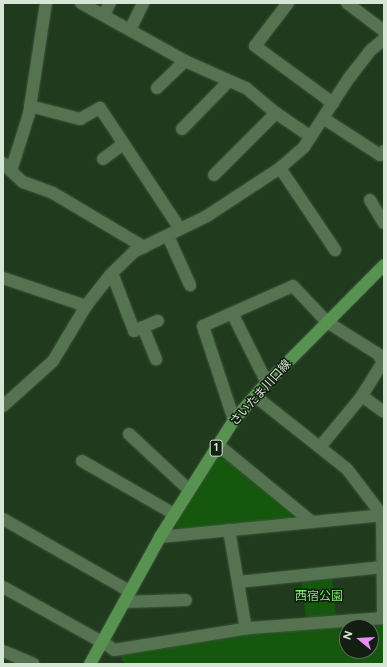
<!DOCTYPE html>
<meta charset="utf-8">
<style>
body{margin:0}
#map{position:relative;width:387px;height:667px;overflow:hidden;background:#203a1d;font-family:Figtree,"Noto Sans JP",sans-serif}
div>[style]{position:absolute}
.green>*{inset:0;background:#15570d}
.roads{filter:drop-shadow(0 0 1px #3d543b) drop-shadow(0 0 1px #3d543b)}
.minor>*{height:12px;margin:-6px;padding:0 6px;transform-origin:6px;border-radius:6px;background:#557251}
.tertiary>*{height:12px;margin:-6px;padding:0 6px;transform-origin:6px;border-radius:6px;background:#557251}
.primary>*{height:12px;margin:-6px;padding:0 6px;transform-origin:6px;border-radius:6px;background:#589250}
span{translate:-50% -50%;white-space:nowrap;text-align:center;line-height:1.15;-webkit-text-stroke:3px #121e11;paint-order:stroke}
.shield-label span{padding:1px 3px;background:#121e11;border:1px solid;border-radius:3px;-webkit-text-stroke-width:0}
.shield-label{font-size:11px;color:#d6e6d4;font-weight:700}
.street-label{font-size:12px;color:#d6e6d4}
.park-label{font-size:12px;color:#7de671}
.frame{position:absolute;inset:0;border:4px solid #d6e6d4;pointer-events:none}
.north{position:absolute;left:339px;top:619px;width:40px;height:40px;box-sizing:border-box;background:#121e11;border:1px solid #606e5f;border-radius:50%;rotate:288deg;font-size:11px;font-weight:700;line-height:16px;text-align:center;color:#d6e6d4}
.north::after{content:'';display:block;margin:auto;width:14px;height:18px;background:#eb8dfb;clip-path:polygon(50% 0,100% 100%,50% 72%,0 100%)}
</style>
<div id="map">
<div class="green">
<div style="clip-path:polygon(217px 453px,223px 453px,293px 510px,290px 519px,178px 530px,174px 522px)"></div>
<div style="clip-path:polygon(332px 578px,336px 615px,306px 618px,301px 579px)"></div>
<div style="clip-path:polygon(evenodd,384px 622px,384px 664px,124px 664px,119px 652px,312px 626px,384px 622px,347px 627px,371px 627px,371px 651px,347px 651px,347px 627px)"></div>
</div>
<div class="roads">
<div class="minor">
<div style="left:81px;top:3px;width:119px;rotate:29.1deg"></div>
<div style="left:185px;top:61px;width:67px;rotate:23.9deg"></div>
<div style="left:246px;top:88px;width:39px;rotate:40deg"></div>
<div style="left:276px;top:113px;width:42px;rotate:34.4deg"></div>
<div style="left:288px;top:3px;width:54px;rotate:127.5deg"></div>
<div style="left:255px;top:46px;width:97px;rotate:36.2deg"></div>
<div style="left:104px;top:14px;width:13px;rotate:-61deg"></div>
<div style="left:130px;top:30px;width:30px;rotate:-64deg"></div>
<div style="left:157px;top:88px;width:39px;rotate:-44deg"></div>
<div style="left:30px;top:106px;width:52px;rotate:14.6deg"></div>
<div style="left:80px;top:119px;width:23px;rotate:-29deg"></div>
<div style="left:100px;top:108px;width:145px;rotate:56.5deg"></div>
<div style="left:323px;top:118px;width:68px;rotate:33deg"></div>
<div style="left:380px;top:155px;width:6px;rotate:-45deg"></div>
<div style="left:182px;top:129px;width:67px;rotate:-45.6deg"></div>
<div style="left:103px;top:159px;width:25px;rotate:-37deg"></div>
<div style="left:3px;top:163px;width:28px;rotate:44deg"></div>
<div style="left:23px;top:182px;width:32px;rotate:20deg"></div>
<div style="left:53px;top:193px;width:106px;rotate:30.7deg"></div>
<div style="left:280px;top:168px;width:99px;rotate:56.1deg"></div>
<div style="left:11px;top:171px;width:60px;rotate:-72.5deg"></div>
<div style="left:29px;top:114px;width:112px;rotate:-81.3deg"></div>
<div style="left:214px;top:175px;width:88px;rotate:-45deg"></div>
<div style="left:370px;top:200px;width:27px;rotate:59deg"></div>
<div style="left:168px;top:236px;width:54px;rotate:65.8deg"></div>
<div style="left:112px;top:273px;width:62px;rotate:69.2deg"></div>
<div style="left:134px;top:331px;width:26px;rotate:-23deg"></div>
<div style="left:3px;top:278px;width:88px;rotate:18.6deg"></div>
<div style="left:232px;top:313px;width:78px;rotate:63.4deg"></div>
<div style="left:143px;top:327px;width:35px;rotate:68deg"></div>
<div style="left:255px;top:396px;width:117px;rotate:38.4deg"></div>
<div style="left:347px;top:469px;width:58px;rotate:52.7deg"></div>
<div style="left:382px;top:515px;width:103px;rotate:89.4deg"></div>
<div style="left:362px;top:396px;width:26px;rotate:36deg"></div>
<div style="left:3px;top:406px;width:67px;rotate:-42deg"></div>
<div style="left:53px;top:361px;width:64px;rotate:-59deg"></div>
<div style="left:86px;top:306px;width:39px;rotate:-52deg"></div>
<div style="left:110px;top:275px;width:35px;rotate:-44deg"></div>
<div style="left:135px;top:251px;width:80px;rotate:-25.9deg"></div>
<div style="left:207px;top:216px;width:87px;rotate:-33.3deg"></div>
<div style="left:280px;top:168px;width:32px;rotate:-41deg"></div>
<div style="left:304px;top:147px;width:82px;rotate:-56.9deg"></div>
<div style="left:349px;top:78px;width:36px;rotate:-52deg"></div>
<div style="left:371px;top:50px;width:17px;rotate:-40deg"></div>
<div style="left:234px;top:420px;width:99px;rotate:-108.3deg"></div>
<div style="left:203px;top:326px;width:98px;rotate:-24deg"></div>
<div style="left:293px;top:286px;width:50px;rotate:46.6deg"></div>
<div style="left:327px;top:322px;width:60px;rotate:32.1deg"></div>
<div style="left:378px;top:354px;width:9px;rotate:58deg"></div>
<div style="left:383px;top:362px;width:40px;rotate:122deg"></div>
<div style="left:362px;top:396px;width:66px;rotate:129.5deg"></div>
<div style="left:129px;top:434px;width:82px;rotate:43deg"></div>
<div style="left:218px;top:445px;width:122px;rotate:39.3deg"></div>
<div style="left:82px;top:461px;width:106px;rotate:29.9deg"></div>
<div style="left:3px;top:519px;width:145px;rotate:29.7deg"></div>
<div style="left:229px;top:530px;width:100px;rotate:80.3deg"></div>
<div style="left:160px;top:537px;width:225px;rotate:-5.6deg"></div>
<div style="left:238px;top:582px;width:146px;rotate:-5.9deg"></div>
<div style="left:3px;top:587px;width:113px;rotate:29.1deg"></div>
<div style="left:124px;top:602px;width:62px;rotate:-1.8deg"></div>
<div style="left:102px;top:641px;width:15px;rotate:37deg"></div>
<div style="left:114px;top:650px;width:138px;rotate:-9.2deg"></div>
<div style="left:250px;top:628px;width:134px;rotate:-4.3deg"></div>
<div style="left:3px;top:651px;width:33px;rotate:23deg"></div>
</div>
<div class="tertiary">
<div style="left:347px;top:3px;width:46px;rotate:37.1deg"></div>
</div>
<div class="primary">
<div style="left:90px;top:664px;width:145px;rotate:-61.1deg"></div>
<div style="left:160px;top:537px;width:138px;rotate:-57.7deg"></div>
<div style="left:234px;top:420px;width:40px;rotate:-49deg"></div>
<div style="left:260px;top:390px;width:176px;rotate:-45.2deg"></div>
</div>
</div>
<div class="shield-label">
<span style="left:216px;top:448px">1</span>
</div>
<div class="street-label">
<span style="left:261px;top:393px;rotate:-48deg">さいたま川口線</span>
</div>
<div class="park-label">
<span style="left:319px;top:597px">西宿公園</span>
</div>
<div class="frame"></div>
<div class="north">N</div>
</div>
